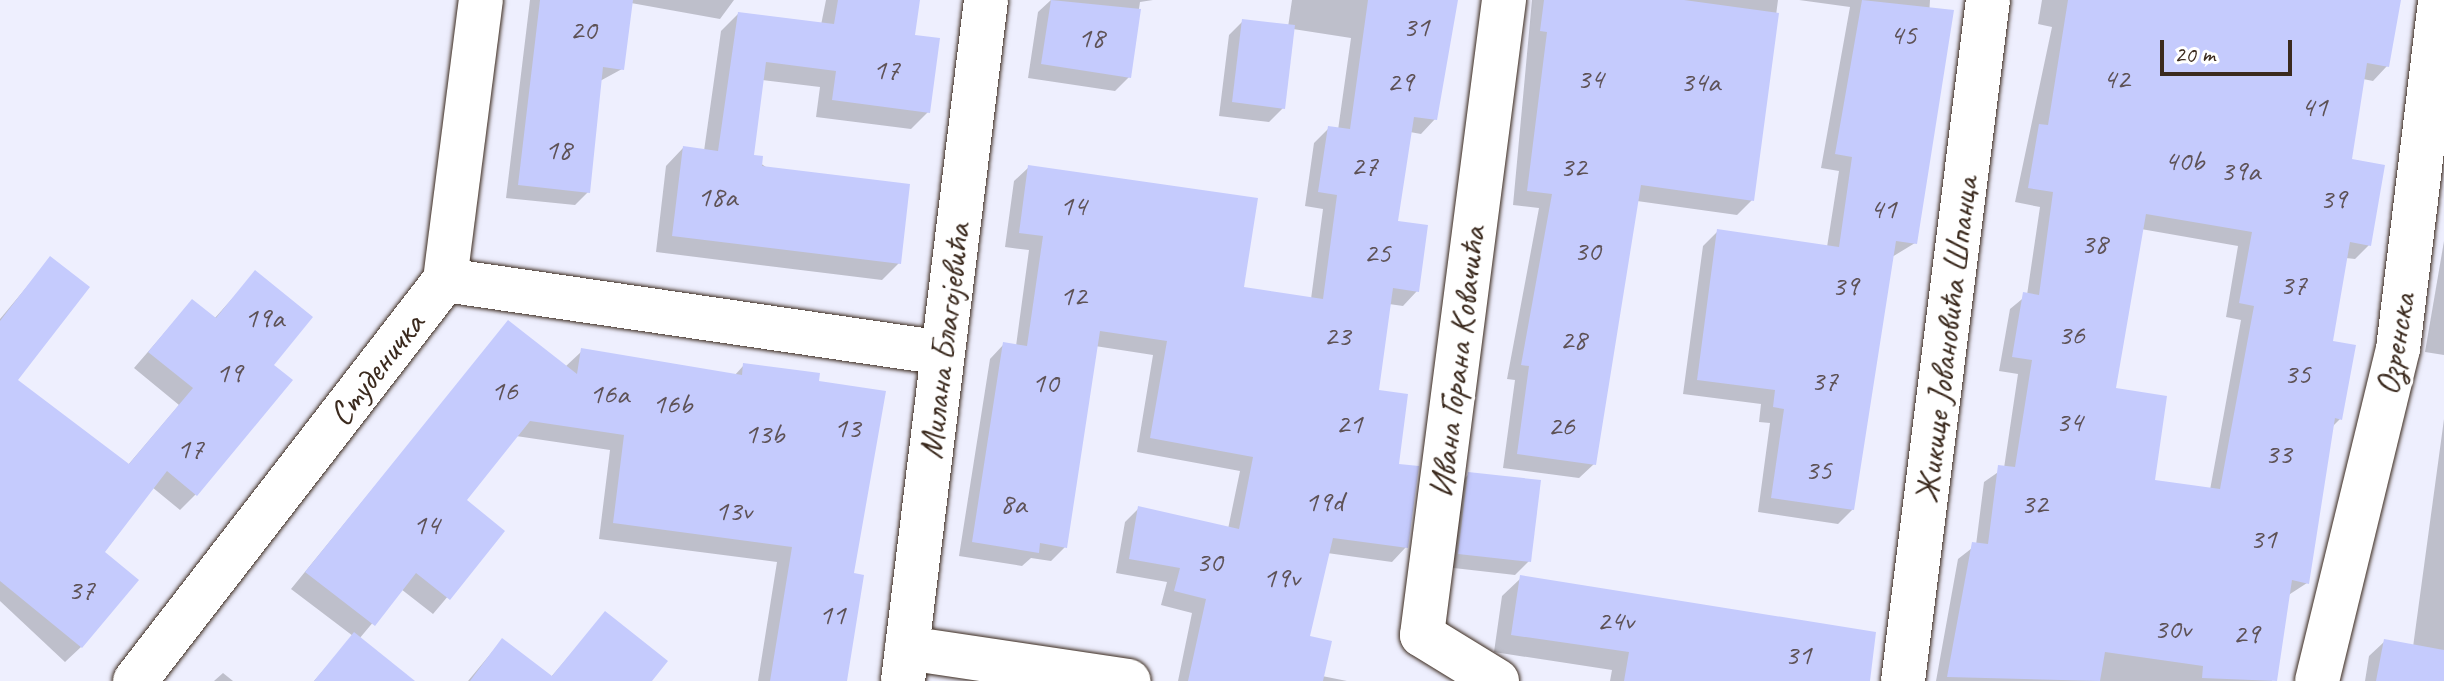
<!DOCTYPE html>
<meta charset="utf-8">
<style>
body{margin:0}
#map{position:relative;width:2444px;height:681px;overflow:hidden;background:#eeeffe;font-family:Caveat,sans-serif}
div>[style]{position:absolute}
.shadow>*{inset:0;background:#0003}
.building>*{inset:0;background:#c5cbfd}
.roads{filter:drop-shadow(0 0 2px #3b2a1e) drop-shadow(0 0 2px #3b2a1e)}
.minor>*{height:44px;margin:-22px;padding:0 22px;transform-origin:22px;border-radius:22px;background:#fff}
span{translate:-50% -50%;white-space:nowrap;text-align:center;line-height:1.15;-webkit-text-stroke:6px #fff;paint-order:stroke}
.number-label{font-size:30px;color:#5e5256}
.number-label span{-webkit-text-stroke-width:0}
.street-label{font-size:34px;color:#3b2a1e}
.scale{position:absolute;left:2160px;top:40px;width:132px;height:36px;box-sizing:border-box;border:4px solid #3b2a1e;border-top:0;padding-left:10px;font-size:24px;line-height:28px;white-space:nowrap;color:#3b2a1e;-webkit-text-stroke:6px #fff;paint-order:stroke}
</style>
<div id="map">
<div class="shadow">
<div style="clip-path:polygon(530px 0,734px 0,720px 19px,631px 3px,622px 69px,600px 81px,588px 192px,575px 205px,506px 198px)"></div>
<div style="clip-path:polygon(826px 0,918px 0,913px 37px,928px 112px,911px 129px,816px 117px,820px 87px,762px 80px,752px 157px,899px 263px,882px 280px,656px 252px,666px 166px,683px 148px,704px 151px,721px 31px,738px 14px,821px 25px)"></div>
<div style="clip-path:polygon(1051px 0,1153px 0,1140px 2px,1129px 77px,1115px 91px,1028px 78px,1038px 12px)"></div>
<div style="clip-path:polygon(1292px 0,1454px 0,1435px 119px,1421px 134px,1410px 132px,1395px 222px,1417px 291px,1403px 306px,1389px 304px,1377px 392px,1397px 466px,1406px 547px,1392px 562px,1327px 553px,1307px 637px,1322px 676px,1347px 681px,1178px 681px,1192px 613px,1161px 605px,1167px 582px,1116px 573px,1125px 522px,1139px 508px,1228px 529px,1240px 471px,1137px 452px,1153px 355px,1095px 346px,1065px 547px,1051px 561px,1031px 558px,1022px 566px,959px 556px,990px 359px,1004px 344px,1016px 346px,1029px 250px,1005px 247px,1014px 181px,1029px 167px,1242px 289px,1311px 299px,1323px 209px,1305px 206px,1314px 143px,1329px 128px,1338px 130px,1351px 38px,1293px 29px,1283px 108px,1269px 122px,1219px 116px,1229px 35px,1243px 21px,1288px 27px)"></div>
<div style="clip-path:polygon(1532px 0,1778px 0,1752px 200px,1737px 215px,1637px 201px,1594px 464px,1579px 478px,1503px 468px,1515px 380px,1507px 379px,1539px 208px,1513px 205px)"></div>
<div style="clip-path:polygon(1799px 0,1930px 0,1915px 243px,1892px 257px,1853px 509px,1838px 524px,1758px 512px,1770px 423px,1759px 422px,1761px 404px,1683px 394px,1703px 246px,1718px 231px,1827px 247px,1839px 171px,1821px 168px,1850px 7px)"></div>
<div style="clip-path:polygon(evenodd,2042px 0,2396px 0,2387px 66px,2373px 81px,2363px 79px,2350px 161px,2369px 245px,2355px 259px,2346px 258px,2331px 342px,2340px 419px,2332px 427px,2307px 583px,2287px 596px,2272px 681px,1936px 681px,1958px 559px,1976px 545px,1984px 482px,2004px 468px,2018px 374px,1999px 371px,2010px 309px,2027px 295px,2040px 207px,2015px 202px,2052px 27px,2038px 24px,2042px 0,2141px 229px,2238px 246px,2226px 317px,2241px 320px,2210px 490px,2153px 482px,2114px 390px,2141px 229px)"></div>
<div style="clip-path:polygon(2444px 241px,2444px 355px,2425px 352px)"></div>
<div style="clip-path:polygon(50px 259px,15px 380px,128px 465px,179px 405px,134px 368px,192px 301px,214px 319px,255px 273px,271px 365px,196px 494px,180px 510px,152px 487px,102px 552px,81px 647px,65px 662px,0 601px,0 319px)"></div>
<div style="clip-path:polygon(508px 323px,565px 367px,582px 351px,734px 376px,744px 365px,852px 575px,845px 681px,758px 681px,777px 562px,599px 539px,610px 450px,516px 436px,464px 500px,502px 532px,433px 614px,401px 589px,359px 639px,412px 681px,314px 681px,353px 636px,291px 589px)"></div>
<div style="clip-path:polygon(2444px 419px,2444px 681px,2365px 681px,2369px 656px,2384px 642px,2413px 647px)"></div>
<div style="clip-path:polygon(1469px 474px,1529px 561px,1515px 575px,1445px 567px,1455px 488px)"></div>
<div style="clip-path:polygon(1521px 578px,1868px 681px,1610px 681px,1612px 670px,1494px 652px,1502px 596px)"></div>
<div style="clip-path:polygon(605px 614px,649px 681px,468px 681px,502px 640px,551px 677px)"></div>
<div style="clip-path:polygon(223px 673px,233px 681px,214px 681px)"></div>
</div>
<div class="building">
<div style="clip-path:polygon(540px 0,633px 0,624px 70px,603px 67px,590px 193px,518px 185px)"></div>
<div style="clip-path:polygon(838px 0,920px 0,915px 35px,940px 38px,930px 113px,832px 100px,836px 71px,766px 62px,754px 155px,763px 156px,762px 166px,910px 184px,901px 264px,672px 236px,683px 146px,718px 151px,738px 12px,834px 24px)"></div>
<div style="clip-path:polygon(1051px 0,1141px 9px,1131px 78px,1041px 64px)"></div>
<div style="clip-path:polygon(1368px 0,1458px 0,1437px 120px,1414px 117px,1398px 221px,1428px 225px,1419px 292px,1393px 288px,1379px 390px,1408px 394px,1399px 464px,1419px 466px,1408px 548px,1333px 538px,1310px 636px,1332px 641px,1323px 681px,1188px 681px,1206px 599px,1174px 591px,1180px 568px,1129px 559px,1138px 506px,1239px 529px,1253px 457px,1150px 438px,1167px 341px,1100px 331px,1067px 548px,1040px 543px,1039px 553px,972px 542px,1003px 342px,1027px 346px,1043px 236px,1019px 233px,1028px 165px,1258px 198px,1244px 287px,1323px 299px,1337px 195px,1318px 192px,1328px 126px,1350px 129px)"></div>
<div style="clip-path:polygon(1544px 0,1684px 0,1779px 13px,1754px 201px,1641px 185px,1596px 465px,1517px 454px,1529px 366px,1521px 365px,1552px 194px,1527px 191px,1547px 32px,1540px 31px)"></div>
<div style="clip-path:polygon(1862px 0,1954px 10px,1917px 244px,1896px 241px,1854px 510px,1771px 498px,1784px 409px,1773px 407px,1775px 390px,1697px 380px,1717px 229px,1839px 247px,1852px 157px,1835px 154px)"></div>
<div style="clip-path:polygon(evenodd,2068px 0,2401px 0,2389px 67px,2367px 63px,2352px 159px,2385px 165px,2371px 246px,2350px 242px,2333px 341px,2356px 345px,2342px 420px,2335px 418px,2309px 584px,2292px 580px,2277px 681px,2202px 678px,2203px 666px,2105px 652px,2100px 681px,1947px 677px,1972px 542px,1988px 544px,1998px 465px,2015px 467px,2032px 360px,2012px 357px,2023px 292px,2039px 295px,2053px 192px,2028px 188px,2039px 124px,2048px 125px,2068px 0,2146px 214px,2252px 232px,2239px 303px,2254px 306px,2220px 489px,2155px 480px,2167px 396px,2116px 388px,2146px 214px)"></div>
<div style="clip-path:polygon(1242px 19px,1295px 25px,1285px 109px,1232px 102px)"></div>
<div style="clip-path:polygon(50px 256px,90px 287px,18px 380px,129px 464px,193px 388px,148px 352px,192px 299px,216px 318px,255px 270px,313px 317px,274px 365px,293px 380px,197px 496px,167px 471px,105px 552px,139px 580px,82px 648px,0 581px,0 321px)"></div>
<div style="clip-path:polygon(508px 320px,577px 374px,581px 348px,742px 375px,743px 363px,820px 373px,819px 381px,886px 391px,854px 573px,864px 575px,847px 681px,770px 681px,792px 547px,613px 523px,624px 435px,530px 421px,467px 500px,505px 531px,450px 600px,416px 573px,375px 626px,305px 572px)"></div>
<div style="clip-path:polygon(1468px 472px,1541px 480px,1531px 562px,1458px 554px)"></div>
<div style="clip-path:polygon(1520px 575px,1876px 632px,1870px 681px,1624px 681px,1629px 652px,1511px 635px)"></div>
<div style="clip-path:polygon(605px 611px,668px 661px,652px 681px,470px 681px,502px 638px,552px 676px)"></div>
<div style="clip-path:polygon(354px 632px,415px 681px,314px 681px)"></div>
<div style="clip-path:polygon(2384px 639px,2444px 650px,2444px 681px,2376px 681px)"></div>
</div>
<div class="roads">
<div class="minor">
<div style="left:445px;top:280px;width:503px;rotate:8.34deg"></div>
<div style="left:907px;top:648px;width:224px;rotate:8.5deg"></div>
<div style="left:135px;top:681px;width:507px;rotate:-52.29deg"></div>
<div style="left:445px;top:280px;width:282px;rotate:-82.7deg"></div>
<div style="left:903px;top:681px;width:686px;rotate:-83.05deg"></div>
<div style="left:1497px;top:681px;width:88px;rotate:-148.5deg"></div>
<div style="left:1422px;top:635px;width:640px;rotate:-82.64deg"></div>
<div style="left:1903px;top:681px;width:686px;rotate:-82.89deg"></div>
<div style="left:2317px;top:681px;width:342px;rotate:-76.3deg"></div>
<div style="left:2398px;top:349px;width:352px;rotate:-83.1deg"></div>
</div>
</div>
<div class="number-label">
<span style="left:1416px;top:26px">31</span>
<span style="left:583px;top:29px">20</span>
<span style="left:1903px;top:34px">45</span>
<span style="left:1091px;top:37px">18</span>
<span style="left:886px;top:69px">17</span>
<span style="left:1590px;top:78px">34</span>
<span style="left:2116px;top:78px">42</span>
<span style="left:1400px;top:81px">29</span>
<span style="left:1700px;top:81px">34a</span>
<span style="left:2314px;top:106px">41</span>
<span style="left:558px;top:149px">18</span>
<span style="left:2184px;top:160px">40b</span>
<span style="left:1364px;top:165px">27</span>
<span style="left:1573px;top:166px">32</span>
<span style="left:2240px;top:170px">39a</span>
<span style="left:717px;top:196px">18a</span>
<span style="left:2333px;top:198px">39</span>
<span style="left:1073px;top:205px">14</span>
<span style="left:1883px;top:208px">41</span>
<span style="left:2094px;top:243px">38</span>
<span style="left:1587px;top:250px">30</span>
<span style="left:1377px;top:252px">25</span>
<span style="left:2293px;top:284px">37</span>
<span style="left:1845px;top:285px">39</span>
<span style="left:1073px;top:295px">12</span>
<span style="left:264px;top:317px">19a</span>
<span style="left:2071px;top:334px">36</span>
<span style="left:1337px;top:335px">23</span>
<span style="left:1573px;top:339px">28</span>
<span style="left:229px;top:372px">19</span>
<span style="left:2297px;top:373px">35</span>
<span style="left:1824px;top:380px">37</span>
<span style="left:1045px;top:382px">10</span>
<span style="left:504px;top:390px">16</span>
<span style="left:609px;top:393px">16a</span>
<span style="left:672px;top:403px">16b</span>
<span style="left:2069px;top:421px">34</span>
<span style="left:1349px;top:423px">21</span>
<span style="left:1561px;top:425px">26</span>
<span style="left:847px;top:427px">13</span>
<span style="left:764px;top:433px">13b</span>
<span style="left:190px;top:448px">17</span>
<span style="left:2278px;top:453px">33</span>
<span style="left:1818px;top:469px">35</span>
<span style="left:1324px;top:501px">19d</span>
<span style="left:1013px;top:503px">8a</span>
<span style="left:2034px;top:503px">32</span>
<span style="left:733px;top:510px">13v</span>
<span style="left:426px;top:524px">14</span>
<span style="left:2263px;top:538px">31</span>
<span style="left:1209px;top:561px">30</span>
<span style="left:1281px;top:577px">19v</span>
<span style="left:81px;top:589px">37</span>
<span style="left:832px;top:614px">11</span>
<span style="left:1615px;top:620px">24v</span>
<span style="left:2172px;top:628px">30v</span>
<span style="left:2246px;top:633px">29</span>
<span style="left:1798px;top:654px">31</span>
</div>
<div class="street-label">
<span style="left:1946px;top:340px;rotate:-83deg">Жикице Јовановића Шпанца</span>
<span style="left:944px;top:341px;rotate:-83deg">Милана Благојевића</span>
<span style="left:2395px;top:344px;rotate:-80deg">Озренска</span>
<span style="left:1457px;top:362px;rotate:-83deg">Ивана Горана Ковачића</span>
<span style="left:376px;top:369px;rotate:-52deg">Студеничка</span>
</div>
<div class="scale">20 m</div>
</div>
